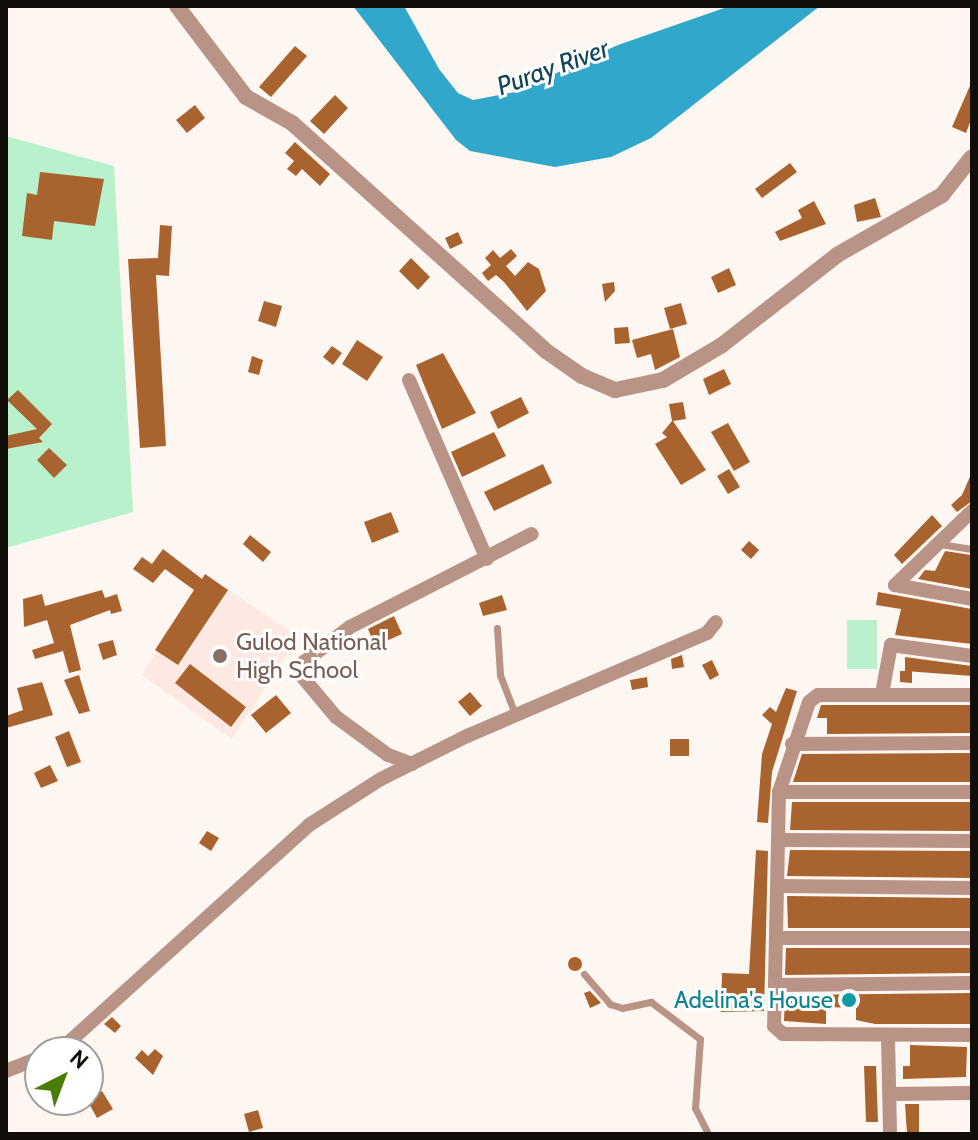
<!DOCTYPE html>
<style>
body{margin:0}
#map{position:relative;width:978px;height:1140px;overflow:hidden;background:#fef6f0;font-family:Cabin,sans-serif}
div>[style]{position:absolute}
.education>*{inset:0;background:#fde9e1}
.green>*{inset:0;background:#b9f1cc}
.water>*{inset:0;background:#31a7cb}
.building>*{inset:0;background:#a9632f}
.round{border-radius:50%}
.service>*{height:7px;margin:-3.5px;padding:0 3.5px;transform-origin:3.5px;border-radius:3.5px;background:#b99385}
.minor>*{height:14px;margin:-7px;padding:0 7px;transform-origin:7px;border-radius:7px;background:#b99385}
.tertiary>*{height:16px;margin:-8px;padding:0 8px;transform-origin:8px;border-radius:8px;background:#b99385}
.dots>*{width:22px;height:22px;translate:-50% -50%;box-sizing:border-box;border:4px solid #fff;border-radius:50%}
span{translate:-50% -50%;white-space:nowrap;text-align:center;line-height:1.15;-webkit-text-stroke:6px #fff;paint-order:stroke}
.education-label{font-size:24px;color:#785e54}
.left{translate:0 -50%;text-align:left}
.culture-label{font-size:24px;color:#0d838f}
.right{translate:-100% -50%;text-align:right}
.water-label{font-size:26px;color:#134454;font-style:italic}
.frame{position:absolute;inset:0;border:8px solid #110d09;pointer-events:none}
.north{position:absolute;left:24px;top:1036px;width:80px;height:80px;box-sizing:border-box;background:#fff;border:2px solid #a09e9d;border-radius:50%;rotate:42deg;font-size:22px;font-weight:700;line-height:32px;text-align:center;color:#110d09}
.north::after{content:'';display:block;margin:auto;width:28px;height:36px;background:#4a7c08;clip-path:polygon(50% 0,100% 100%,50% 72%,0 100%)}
</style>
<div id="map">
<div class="education">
<div style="clip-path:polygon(205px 574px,298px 637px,232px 739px,142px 675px)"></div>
</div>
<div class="green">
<div style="clip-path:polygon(6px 136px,114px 166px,133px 512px,6px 548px)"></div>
<div style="clip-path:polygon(847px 620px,877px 620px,877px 669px,847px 669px)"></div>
</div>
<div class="water">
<div style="clip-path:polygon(353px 6px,404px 6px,439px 69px,458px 93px,473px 100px,515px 92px,618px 45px,730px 6px,820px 6px,651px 138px,611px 157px,555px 167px,470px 151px,456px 140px)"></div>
</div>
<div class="building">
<div style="clip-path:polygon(295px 46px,307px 56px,271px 97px,259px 87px)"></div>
<div style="clip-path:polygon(972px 81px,972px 117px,966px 133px,952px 127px)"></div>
<div style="clip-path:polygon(335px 95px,348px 108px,324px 134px,310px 121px)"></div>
<div style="clip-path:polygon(195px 105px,205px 118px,187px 133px,176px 120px)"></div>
<div style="clip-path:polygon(295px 142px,330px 174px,320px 186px,302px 169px,296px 176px,287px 169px,294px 161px,285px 153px)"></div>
<div style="clip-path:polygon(790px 163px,797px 172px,762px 198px,755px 189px)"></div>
<div style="clip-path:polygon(40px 172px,104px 179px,95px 226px,54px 221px,52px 240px,22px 236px,27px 193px,37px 195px)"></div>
<div style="clip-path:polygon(875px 198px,881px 217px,857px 222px,854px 205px)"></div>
<div style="clip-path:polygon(814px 201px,826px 224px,780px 241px,775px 232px,802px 218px,798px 210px)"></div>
<div style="clip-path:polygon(160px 225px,172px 226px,169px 276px,156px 275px,166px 446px,140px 448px,128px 259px,158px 258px)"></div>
<div style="clip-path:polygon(458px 232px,463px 243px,450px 249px,445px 238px)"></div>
<div style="clip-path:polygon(511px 249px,517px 256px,506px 266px,515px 276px,528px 262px,539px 269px,546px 291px,527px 311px,504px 282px,496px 275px,488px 281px,482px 273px,491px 265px,485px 258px,493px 250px,500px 258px)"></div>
<div style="clip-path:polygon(411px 258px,430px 277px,418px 290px,399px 271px)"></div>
<div style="clip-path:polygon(729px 268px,736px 285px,718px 293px,711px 277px)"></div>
<div style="clip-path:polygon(614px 282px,615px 291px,605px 302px,602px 284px)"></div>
<div style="clip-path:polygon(264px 301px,282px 306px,276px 327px,258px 321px)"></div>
<div style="clip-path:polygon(681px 303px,687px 324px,670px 329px,664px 308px)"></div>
<div style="clip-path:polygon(628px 327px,630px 343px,615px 344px,614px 328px)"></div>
<div style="clip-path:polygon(673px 329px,680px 357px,655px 370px,651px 354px,637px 358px,632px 340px)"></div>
<div style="clip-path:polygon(357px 340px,383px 357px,367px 381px,342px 364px)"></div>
<div style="clip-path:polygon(332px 346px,342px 353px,333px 365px,323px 357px)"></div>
<div style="clip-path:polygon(443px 353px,476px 413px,442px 429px,416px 365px)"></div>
<div style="clip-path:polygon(252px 356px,263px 360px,259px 375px,248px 372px)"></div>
<div style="clip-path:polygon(724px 369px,731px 384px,709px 395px,703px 379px)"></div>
<div style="clip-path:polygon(18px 390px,52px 424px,39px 438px,43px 442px,6px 449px,6px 436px,37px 429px,7px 400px)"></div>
<div style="clip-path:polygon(521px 397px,529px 413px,498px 429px,490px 412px)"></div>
<div style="clip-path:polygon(683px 402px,686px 419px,673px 421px,706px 470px,681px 485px,655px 444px,667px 437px,662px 433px,672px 421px,669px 404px)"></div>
<div style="clip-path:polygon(728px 423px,750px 462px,734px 471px,711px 432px)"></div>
<div style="clip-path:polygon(494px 432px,506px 456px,462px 477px,451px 452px)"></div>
<div style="clip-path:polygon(49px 448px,67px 465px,54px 478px,37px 460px)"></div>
<div style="clip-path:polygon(543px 464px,552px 483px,494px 511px,484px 492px)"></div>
<div style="clip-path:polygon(729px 469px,740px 487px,728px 494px,717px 476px)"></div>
<div style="clip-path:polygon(972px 472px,972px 501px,957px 512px,951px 505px,962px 495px)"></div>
<div style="clip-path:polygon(391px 512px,399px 532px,372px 543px,364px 522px)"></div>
<div style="clip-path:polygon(932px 515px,942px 526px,902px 564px,894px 555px)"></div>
<div style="clip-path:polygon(250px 535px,271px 552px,263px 562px,243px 544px)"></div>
<div style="clip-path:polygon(749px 541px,759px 550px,751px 559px,741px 550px)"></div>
<div style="clip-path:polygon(163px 549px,202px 579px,205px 574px,228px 590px,178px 665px,155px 650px,194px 590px,165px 569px,153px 583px,133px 569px,142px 557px,152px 564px)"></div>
<div style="clip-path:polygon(945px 551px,971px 555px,972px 589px,918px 579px,925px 570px,935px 571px)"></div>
<div style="clip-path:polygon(102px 590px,105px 598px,117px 594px,122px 611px,111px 614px,110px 610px,70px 625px,81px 670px,69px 673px,63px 651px,35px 659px,32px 650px,54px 643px,47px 620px,24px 627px,23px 599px,42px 594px,45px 606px)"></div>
<div style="clip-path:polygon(878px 592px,972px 609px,972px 644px,895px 635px,901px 609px,876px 605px)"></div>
<div style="clip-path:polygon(502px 595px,507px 610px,483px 616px,479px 603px)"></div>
<div style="clip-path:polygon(394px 616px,402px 634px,375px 646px,368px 629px)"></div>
<div style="clip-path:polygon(113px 640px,117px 655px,103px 660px,98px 644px)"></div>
<div style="clip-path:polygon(682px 655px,684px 667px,672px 669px,671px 659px)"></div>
<div style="clip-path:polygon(905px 657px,972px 666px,972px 676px,905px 671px)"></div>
<div style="clip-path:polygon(712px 660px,719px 675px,710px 680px,702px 665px)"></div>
<div style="clip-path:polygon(190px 664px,246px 707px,231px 727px,175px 683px)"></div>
<div style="clip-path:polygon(900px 671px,912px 671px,912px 683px,900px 682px)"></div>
<div style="clip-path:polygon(79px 675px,90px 711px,79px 714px,64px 680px)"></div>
<div style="clip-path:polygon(647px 677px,648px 687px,632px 690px,630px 680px)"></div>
<div style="clip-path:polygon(42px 682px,53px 715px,6px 728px,6px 716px,23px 710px,17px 688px)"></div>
<div style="clip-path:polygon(786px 688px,797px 691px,772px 772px,768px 823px,757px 822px,762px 754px,772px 724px,762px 715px,770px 707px,776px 712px)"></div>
<div style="clip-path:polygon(470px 692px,482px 706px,470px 716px,458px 702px)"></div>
<div style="clip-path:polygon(276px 695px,291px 713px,266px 733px,251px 715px)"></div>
<div style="clip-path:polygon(821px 705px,972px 705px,972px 733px,827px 734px,827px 718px,817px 718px)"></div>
<div style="clip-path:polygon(69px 731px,81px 762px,67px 767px,55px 737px)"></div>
<div style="clip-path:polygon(670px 739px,689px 739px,689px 756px,670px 756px)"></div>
<div style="clip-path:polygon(972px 753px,972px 782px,793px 782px,802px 754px)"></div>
<div style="clip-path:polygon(50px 765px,58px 781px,41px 788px,34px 773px)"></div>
<div style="clip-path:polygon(792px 802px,972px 802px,972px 831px,790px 830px)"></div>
<div style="clip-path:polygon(207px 831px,219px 838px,211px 851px,199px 843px)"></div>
<div style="clip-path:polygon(756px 850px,768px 851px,764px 1011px,721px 1012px,722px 973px,749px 974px)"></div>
<div style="clip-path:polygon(790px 850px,972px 851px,972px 878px,787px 876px)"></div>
<div style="clip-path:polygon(787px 896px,972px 898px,972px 928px,788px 928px)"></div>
<div style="clip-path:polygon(786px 948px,972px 948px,972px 973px,785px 975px)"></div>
<div class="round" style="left:568px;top:957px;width:14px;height:14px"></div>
<div style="clip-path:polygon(590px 991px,601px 1003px,590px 1008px,584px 993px)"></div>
<div style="clip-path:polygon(972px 993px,972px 1024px,875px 1024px,856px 1020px,856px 1008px,826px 1007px,826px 1024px,784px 1021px,785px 995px)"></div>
<div style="clip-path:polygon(112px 1017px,121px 1026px,115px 1033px,104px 1024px)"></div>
<div style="clip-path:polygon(910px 1045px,967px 1047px,966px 1077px,903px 1079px,903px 1066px,910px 1066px)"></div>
<div style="clip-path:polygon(155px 1049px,163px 1056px,153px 1075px,135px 1058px,142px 1050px,148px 1056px)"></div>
<div style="clip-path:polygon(864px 1066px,876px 1066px,878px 1122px,866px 1122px)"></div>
<div style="clip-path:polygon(102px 1091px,113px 1109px,97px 1118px,87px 1100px)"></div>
<div style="clip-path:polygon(905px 1104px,919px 1104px,919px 1134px,907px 1134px)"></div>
<div style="clip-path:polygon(258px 1110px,263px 1128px,249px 1132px,244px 1114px)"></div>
</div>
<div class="service">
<div style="left:940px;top:544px;width:32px;rotate:9deg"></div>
<div style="left:497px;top:628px;width:47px;rotate:86.3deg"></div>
<div style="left:500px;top:675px;width:42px;rotate:69deg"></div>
<div style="left:584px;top:974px;width:40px;rotate:49deg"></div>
<div style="left:610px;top:1004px;width:13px;rotate:18deg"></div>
<div style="left:622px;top:1008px;width:30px;rotate:-12deg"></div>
<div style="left:651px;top:1002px;width:61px;rotate:37.1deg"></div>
<div style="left:700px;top:1039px;width:69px;rotate:94.1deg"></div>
<div style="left:695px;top:1108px;width:29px;rotate:63deg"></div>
</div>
<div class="minor">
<div style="left:409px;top:380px;width:195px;rotate:66.5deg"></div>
<div style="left:972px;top:511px;width:107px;rotate:136.1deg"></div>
<div style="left:895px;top:585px;width:78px;rotate:10.3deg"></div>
<div style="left:882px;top:694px;width:50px;rotate:-79.6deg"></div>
<div style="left:891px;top:645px;width:82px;rotate:7.7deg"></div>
<div style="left:972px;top:695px;width:154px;rotate:180deg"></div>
<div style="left:818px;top:695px;width:11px;rotate:142deg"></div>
<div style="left:809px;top:702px;width:95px;rotate:108.4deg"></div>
<div style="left:779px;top:792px;width:234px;rotate:91.2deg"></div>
<div style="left:774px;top:1026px;width:12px;rotate:42deg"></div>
<div style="left:783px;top:1034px;width:189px;rotate:0.3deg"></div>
<div style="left:792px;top:744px;width:180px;rotate:-0.3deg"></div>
<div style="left:412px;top:764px;width:26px;rotate:-159deg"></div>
<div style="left:388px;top:755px;width:64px;rotate:-143.8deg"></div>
<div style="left:336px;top:717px;width:56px;rotate:-129.9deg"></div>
<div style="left:300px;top:674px;width:13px;rotate:-72deg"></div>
<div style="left:304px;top:662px;width:58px;rotate:-37.3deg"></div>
<div style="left:350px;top:627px;width:204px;rotate:-27.1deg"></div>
<div style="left:779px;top:792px;width:193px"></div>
<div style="left:779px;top:840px;width:193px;rotate:0.3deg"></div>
<div style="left:778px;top:886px;width:194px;rotate:0.6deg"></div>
<div style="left:778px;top:938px;width:194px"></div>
<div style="left:776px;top:985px;width:196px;rotate:-0.6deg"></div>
<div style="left:888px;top:1037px;width:97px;rotate:88.8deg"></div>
<div style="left:50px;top:1052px;width:20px;rotate:-27deg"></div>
<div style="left:68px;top:1043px;width:325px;rotate:-42.1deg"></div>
<div style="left:309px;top:825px;width:85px;rotate:-32.6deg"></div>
<div style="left:381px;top:779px;width:96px;rotate:-26.6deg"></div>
<div style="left:467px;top:736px;width:261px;rotate:-23.2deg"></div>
<div style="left:707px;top:633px;width:14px;rotate:-51deg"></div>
<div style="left:6px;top:1071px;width:37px;rotate:-22deg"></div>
<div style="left:891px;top:1094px;width:81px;rotate:-0.7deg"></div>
</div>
<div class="tertiary">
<div style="left:177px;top:6px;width:114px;rotate:52.8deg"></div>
<div style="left:246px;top:97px;width:53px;rotate:29.5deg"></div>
<div style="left:292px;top:123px;width:341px;rotate:41.9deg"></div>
<div style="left:546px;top:351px;width:44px;rotate:34.8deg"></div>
<div style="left:582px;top:376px;width:36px;rotate:23deg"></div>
<div style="left:615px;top:390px;width:49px;rotate:-11.8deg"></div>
<div style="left:663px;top:380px;width:69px;rotate:-30.7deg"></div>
<div style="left:722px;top:345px;width:146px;rotate:-38deg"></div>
<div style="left:837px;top:255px;width:121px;rotate:-29.7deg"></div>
<div style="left:942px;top:195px;width:48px;rotate:-51.7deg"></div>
</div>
<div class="dots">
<div style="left:220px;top:656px;background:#8d6e63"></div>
<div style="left:849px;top:1000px;background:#0f9aa8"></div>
</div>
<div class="education-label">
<span class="left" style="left:236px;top:656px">Gulod National<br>High School</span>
</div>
<div class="culture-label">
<span class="right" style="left:833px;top:1000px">Adelina's House</span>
</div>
<div class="water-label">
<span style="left:553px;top:68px;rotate:-20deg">Puray River</span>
</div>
<div class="frame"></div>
<div class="north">N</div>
</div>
